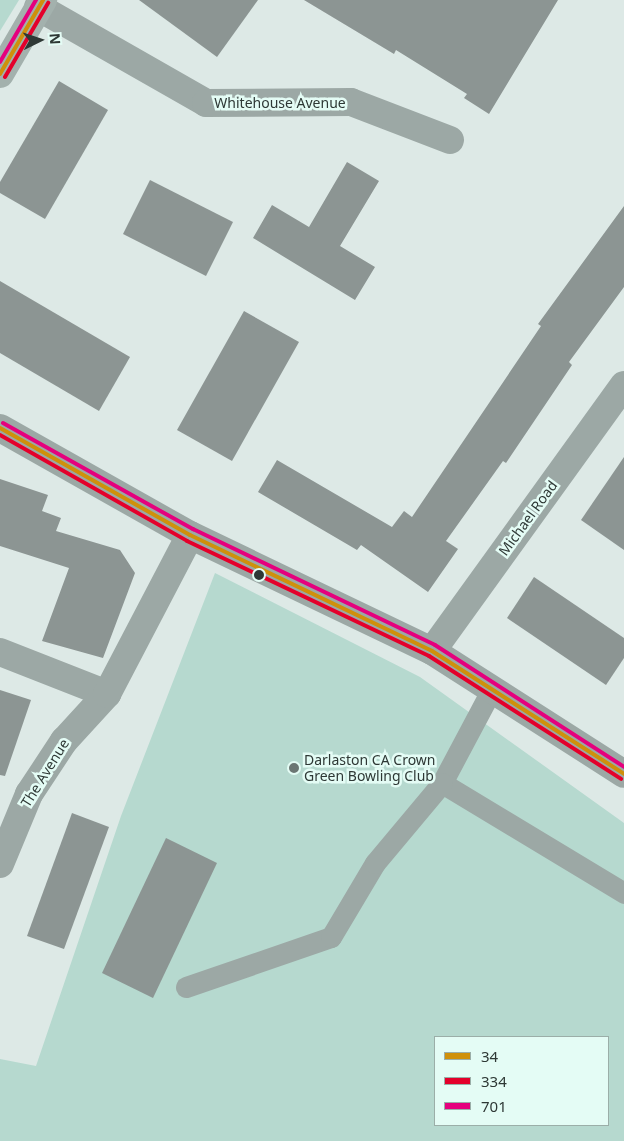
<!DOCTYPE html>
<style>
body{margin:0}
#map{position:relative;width:624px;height:1141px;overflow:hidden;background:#dde9e6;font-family:"Noto Sans",sans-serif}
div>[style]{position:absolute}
.green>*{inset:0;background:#b6d9cf}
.building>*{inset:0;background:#8c9593}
.lane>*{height:21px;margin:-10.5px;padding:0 10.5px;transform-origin:10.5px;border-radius:10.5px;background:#9ca8a5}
.street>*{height:28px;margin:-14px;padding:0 14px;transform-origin:14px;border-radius:14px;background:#9ca8a5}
.secondary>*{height:28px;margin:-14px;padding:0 14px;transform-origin:14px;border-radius:14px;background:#a3b1ad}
.bus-1>*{height:4px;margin:-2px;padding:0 2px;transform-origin:2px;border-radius:2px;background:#cf900b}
.bus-2>*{height:4px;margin:-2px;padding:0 2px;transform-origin:2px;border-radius:2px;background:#e4002b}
.bus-3>*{height:4px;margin:-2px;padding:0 2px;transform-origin:2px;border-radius:2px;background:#e5007d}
.dots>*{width:14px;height:14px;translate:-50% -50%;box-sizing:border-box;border:2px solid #e4fcf5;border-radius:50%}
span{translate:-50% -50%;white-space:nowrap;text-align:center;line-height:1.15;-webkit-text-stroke:5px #e4fcf5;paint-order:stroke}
.street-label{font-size:14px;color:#2e3835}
.poi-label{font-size:14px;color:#2e3835}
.left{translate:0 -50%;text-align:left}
.legend{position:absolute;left:434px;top:1036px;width:175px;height:90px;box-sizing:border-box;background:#e4fcf5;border:1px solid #9baea8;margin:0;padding:6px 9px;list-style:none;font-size:15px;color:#2e3835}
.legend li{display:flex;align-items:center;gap:10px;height:25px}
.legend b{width:25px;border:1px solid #9baea8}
.north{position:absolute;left:15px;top:15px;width:50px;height:50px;-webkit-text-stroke:4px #e4fcf5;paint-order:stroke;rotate:86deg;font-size:14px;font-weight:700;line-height:20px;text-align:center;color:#2e3835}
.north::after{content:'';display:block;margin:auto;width:18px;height:22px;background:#2e3835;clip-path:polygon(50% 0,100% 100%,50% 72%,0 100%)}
</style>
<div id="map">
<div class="green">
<div style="clip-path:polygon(0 0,19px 0,0 31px)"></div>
<div style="clip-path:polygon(evenodd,215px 573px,420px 677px,624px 823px,624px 1141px,0 1141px,0 1059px,36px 1066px,121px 816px,215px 573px,435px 1037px,608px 1037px,608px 1125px,435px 1125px,435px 1037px)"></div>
</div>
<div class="building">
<div style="clip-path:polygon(139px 0,258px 0,217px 57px)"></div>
<div style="clip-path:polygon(304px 0,558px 0,489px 114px,464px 98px,467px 94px,396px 50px,394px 54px)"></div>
<div style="clip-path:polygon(59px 81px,108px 110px,45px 219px,0 193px,0 182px)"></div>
<div style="clip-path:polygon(347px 162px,379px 181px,340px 246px,375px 267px,355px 300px,253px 238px,272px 205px,309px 227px)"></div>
<div style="clip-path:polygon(150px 180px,233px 222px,206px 276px,123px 234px)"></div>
<div style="clip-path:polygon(624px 206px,624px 287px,569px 362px,572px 365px,506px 463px,503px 461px,446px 541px,458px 549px,428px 592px,361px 545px,357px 550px,258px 492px,277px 460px,392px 527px,404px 511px,412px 517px,541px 326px,538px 324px)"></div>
<div style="clip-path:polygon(0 281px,130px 357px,99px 411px,0 353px)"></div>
<div style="clip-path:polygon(244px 311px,299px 342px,232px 461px,177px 430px)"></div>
<div style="clip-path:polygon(624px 457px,624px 550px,581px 520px)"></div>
<div style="clip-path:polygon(0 479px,48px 495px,42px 511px,61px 518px,56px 531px,120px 550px,135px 573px,103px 658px,42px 641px,69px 568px,0 546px)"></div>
<div style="clip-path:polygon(534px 577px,624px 638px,624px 658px,606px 685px,507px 618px)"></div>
<div style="clip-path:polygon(0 690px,31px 700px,5px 776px,0 775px)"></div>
<div style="clip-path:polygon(72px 813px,109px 827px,64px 949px,27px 936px)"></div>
<div style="clip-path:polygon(166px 838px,217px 863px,153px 998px,102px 973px)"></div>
</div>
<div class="lane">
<div style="left:493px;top:687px;width:109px;rotate:118deg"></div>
<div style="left:442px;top:783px;width:213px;rotate:31.1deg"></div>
<div style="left:186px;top:987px;width:153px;rotate:-19deg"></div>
<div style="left:331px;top:937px;width:86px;rotate:-59.3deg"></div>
<div style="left:375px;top:863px;width:104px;rotate:-50.1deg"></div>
</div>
<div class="street">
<div style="left:38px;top:7px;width:193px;rotate:29.7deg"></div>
<div style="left:206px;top:103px;width:145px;rotate:-0.4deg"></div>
<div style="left:351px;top:102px;width:106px;rotate:21deg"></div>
<div style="left:0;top:428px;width:218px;rotate:29.4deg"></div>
<div style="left:190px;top:535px;width:268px;rotate:25.6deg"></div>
<div style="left:432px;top:651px;width:228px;rotate:32.6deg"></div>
<div style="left:432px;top:651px;width:328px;rotate:-54.2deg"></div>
<div style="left:0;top:652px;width:115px;rotate:21.4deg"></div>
<div style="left:0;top:864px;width:76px;rotate:-67.5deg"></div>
<div style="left:29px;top:794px;width:64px;rotate:-56.6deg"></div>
<div style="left:64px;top:741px;width:64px;rotate:-47.5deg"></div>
<div style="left:107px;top:694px;width:179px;rotate:-62.4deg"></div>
</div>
<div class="secondary">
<div style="left:0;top:74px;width:86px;rotate:-59.8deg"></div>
</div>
<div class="bus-1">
<div style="left:0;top:74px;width:86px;rotate:-59.8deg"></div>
<div style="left:0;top:428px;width:218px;rotate:29.4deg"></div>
<div style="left:190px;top:535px;width:268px;rotate:25.6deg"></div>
<div style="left:432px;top:651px;width:228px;rotate:32.6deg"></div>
</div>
<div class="bus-2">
<div style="left:5px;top:77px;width:86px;rotate:-59.8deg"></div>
<div style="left:0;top:435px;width:215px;rotate:29.5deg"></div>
<div style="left:187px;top:541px;width:268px;rotate:25.4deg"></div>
<div style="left:429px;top:656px;width:228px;rotate:32.6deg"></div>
</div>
<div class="bus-3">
<div style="left:0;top:62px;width:72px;rotate:-59.9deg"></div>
<div style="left:3px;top:423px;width:218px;rotate:29.2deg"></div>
<div style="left:193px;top:529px;width:268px;rotate:25.6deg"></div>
<div style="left:435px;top:645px;width:225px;rotate:32.8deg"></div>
</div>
<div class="dots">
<div style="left:259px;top:575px;background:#2e3835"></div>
<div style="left:294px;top:768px;background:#6b7673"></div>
</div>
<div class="street-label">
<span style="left:280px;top:103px">Whitehouse Avenue</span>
<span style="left:528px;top:518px;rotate:-54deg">Michael Road</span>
<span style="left:45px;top:773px;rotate:-58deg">The Avenue</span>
</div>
<div class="poi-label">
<span class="left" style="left:304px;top:768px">Darlaston CA Crown<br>Green Bowling Club</span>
</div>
<ul class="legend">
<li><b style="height:6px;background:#cf900b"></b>34</li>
<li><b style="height:6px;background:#e4002b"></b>334</li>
<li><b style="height:6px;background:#e5007d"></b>701</li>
</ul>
<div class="north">N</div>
</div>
